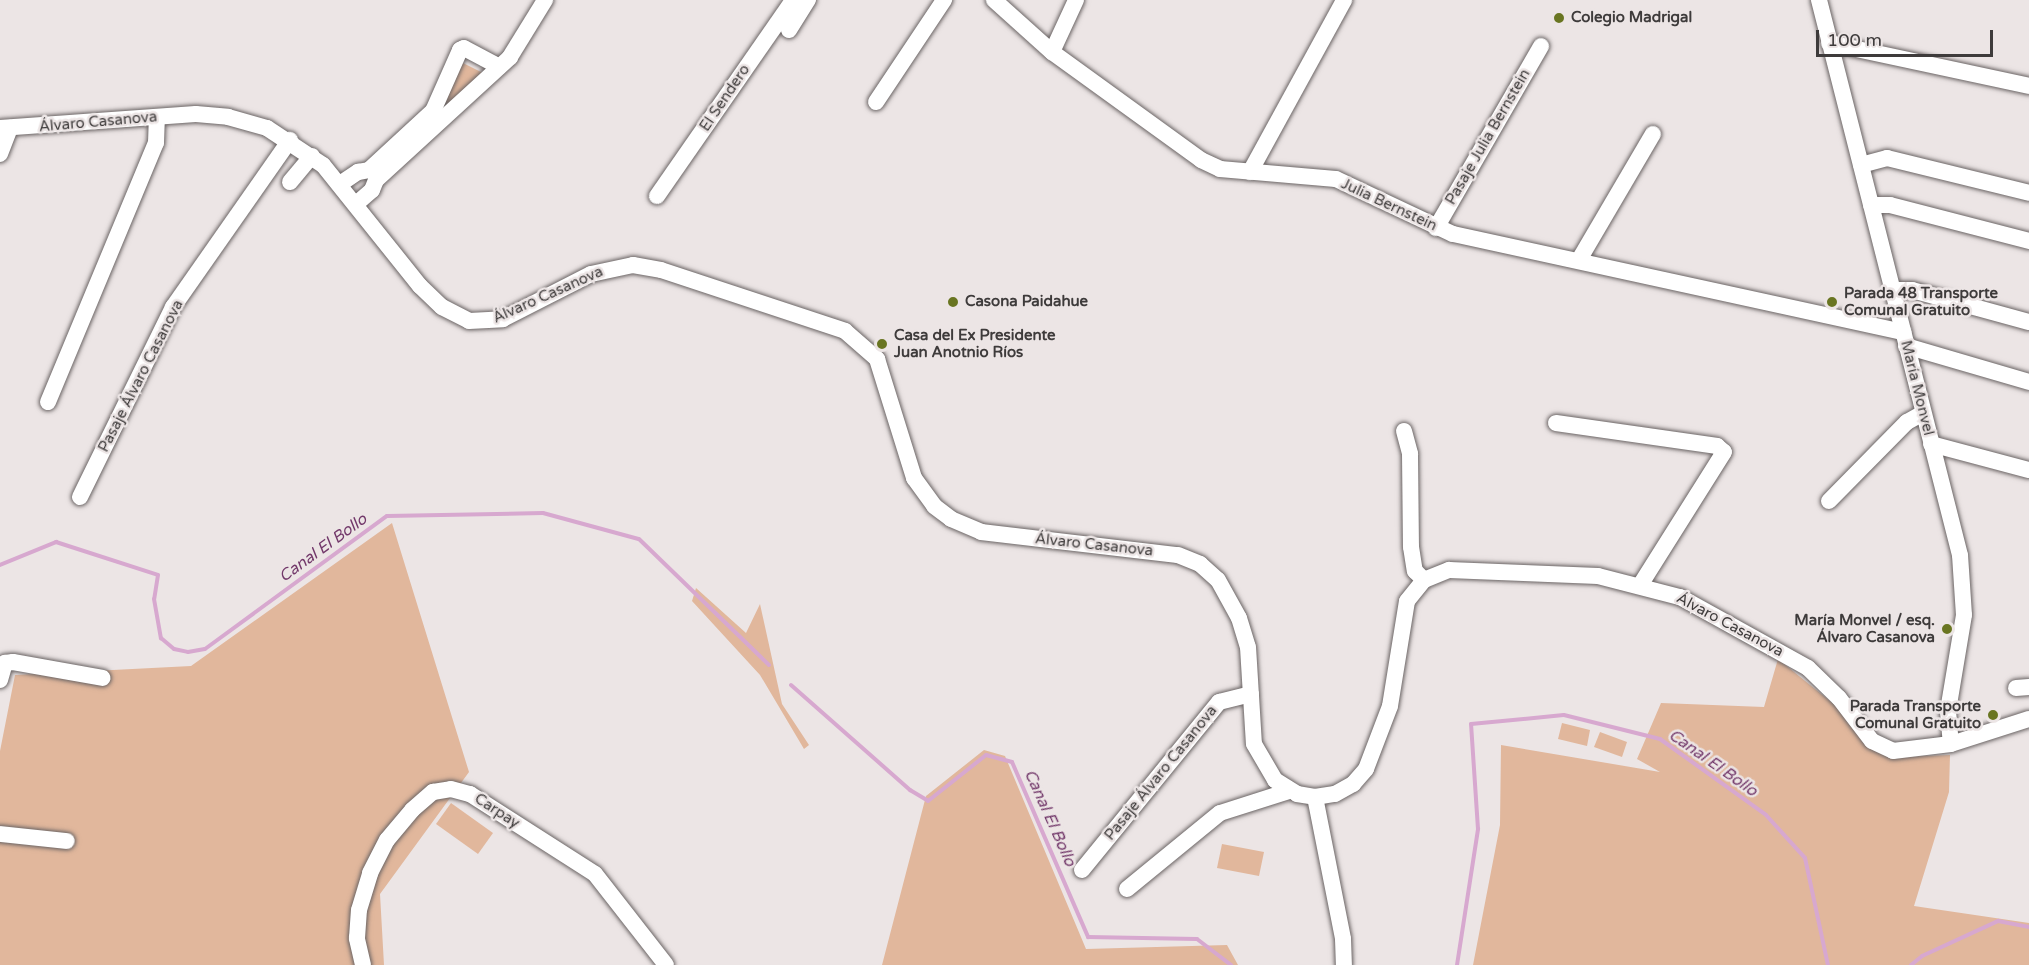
<!DOCTYPE html>
<meta charset="utf-8">
<style>
body{margin:0}
#map{position:relative;width:2029px;height:965px;overflow:hidden;background:#ece5e5;font-family:"Varela Round",sans-serif}
div>[style]{position:absolute}
.green>*{inset:0;background:#e1b79c}
.stream>*{height:4px;margin:-2px;padding:0 2px;transform-origin:2px;border-radius:2px;background:#d7a8cf}
.roads{filter:drop-shadow(0 0 2px #6a6464) drop-shadow(0 0 2px #6a6464)}
.minor>*{height:16px;margin:-8px;padding:0 8px;transform-origin:8px;border-radius:8px;background:#fff}
.dots>*{width:16px;height:16px;translate:-50% -50%;box-sizing:border-box;border:3px solid #ece5e5;border-radius:50%}
span{translate:-50% -50%;white-space:nowrap;text-align:center;line-height:1.15;-webkit-text-stroke:5px #ece5e5;paint-order:stroke}
.poi-label{font-size:15px;color:#3e3b3b;font-weight:700}
.left{translate:0 -50%;text-align:left}
.right{translate:-100% -50%;text-align:right}
.street-label{font-size:15px;color:#3e3b3b}
.water-label{font-size:16px;color:#72386a;font-style:italic}
.scale{position:absolute;left:1816px;top:30px;width:177px;height:27px;box-sizing:border-box;border:3px solid #3e3b3b;border-top:0;padding-left:8px;font-size:18px;line-height:21px;white-space:nowrap;color:#3e3b3b;-webkit-text-stroke:4px #ece5e5;paint-order:stroke}
</style>
<div id="map">
<div class="green">
<div style="clip-path:polygon(459px 61px,483px 73px,445px 110px,439px 106px)"></div>
<div style="clip-path:polygon(392px 523px,469px 772px,380px 894px,384px 965px,0 965px,0 751px,15px 675px,191px 666px)"></div>
<div style="clip-path:polygon(696px 588px,746px 633px,760px 604px,782px 704px,809px 745px,804px 749px,760px 675px,692px 601px)"></div>
<div style="clip-path:polygon(1778px 659px,1899px 757px,1950px 755px,1949px 792px,1914px 906px,2029px 923px,2029px 965px,1473px 965px,1500px 825px,1501px 745px,1660px 772px,1637px 759px,1661px 703px,1764px 707px)"></div>
<div style="clip-path:polygon(1562px 723px,1590px 730px,1587px 746px,1558px 739px)"></div>
<div style="clip-path:polygon(1600px 732px,1627px 742px,1622px 757px,1594px 747px)"></div>
<div style="clip-path:polygon(984px 750px,1005px 756px,1086px 949px,1227px 945px,1238px 965px,882px 965px,926px 796px)"></div>
<div style="clip-path:polygon(451px 803px,493px 833px,478px 854px,436px 824px)"></div>
<div style="clip-path:polygon(1222px 844px,1264px 852px,1259px 876px,1217px 868px)"></div>
</div>
<div class="stream">
<div style="left:0;top:565px;width:61px;rotate:-22.3deg"></div>
<div style="left:56px;top:542px;width:107px;rotate:17.9deg"></div>
<div style="left:158px;top:575px;width:24px;rotate:99deg"></div>
<div style="left:154px;top:599px;width:40px;rotate:80deg"></div>
<div style="left:161px;top:638px;width:17px;rotate:40deg"></div>
<div style="left:174px;top:649px;width:14px;rotate:12deg"></div>
<div style="left:188px;top:652px;width:17px;rotate:-10deg"></div>
<div style="left:205px;top:649px;width:225px;rotate:-36.2deg"></div>
<div style="left:387px;top:516px;width:156px;rotate:-1.1deg"></div>
<div style="left:543px;top:513px;width:99px;rotate:15.2deg"></div>
<div style="left:639px;top:539px;width:181px;rotate:44.1deg"></div>
<div style="left:791px;top:685px;width:159px;rotate:41.4deg"></div>
<div style="left:910px;top:790px;width:21px;rotate:31deg"></div>
<div style="left:928px;top:801px;width:74px;rotate:-38.4deg"></div>
<div style="left:986px;top:755px;width:27px;rotate:15deg"></div>
<div style="left:1012px;top:762px;width:191px;rotate:66.5deg"></div>
<div style="left:1088px;top:937px;width:109px;rotate:1.1deg"></div>
<div style="left:1197px;top:939px;width:43px;rotate:37.4deg"></div>
<div style="left:1457px;top:965px;width:138px;rotate:-81.2deg"></div>
<div style="left:1478px;top:829px;width:105px;rotate:-93.8deg"></div>
<div style="left:1471px;top:724px;width:93px;rotate:-5.5deg"></div>
<div style="left:1564px;top:715px;width:99px;rotate:14deg"></div>
<div style="left:1660px;top:739px;width:130px;rotate:35.6deg"></div>
<div style="left:1766px;top:815px;width:58px;rotate:47.8deg"></div>
<div style="left:1805px;top:858px;width:109px;rotate:77.9deg"></div>
<div style="left:1911px;top:965px;width:14px;rotate:-39deg"></div>
<div style="left:1922px;top:956px;width:84px;rotate:-24.7deg"></div>
<div style="left:1998px;top:921px;width:32px;rotate:11deg"></div>
</div>
<div class="roads">
<div class="minor">
<div style="left:994px;top:0;width:78px;rotate:41.9deg"></div>
<div style="left:1052px;top:52px;width:184px;rotate:35.9deg"></div>
<div style="left:1201px;top:160px;width:21px;rotate:25deg"></div>
<div style="left:1220px;top:169px;width:116px;rotate:4.9deg"></div>
<div style="left:1336px;top:179px;width:129px;rotate:25.2deg"></div>
<div style="left:1453px;top:234px;width:461px;rotate:12.3deg"></div>
<div style="left:1819px;top:0;width:573px;rotate:75.75deg"></div>
<div style="left:1960px;top:555px;width:60px;rotate:86.2deg"></div>
<div style="left:1964px;top:615px;width:97px;rotate:99.5deg"></div>
<div style="left:1948px;top:711px;width:33px;rotate:85deg"></div>
<div style="left:789px;top:30px;width:36px;rotate:-58deg"></div>
<div style="left:1829px;top:43px;width:205px;rotate:12.1deg"></div>
<div style="left:1052px;top:52px;width:57px;rotate:-65.2deg"></div>
<div style="left:876px;top:102px;width:123px;rotate:-56.3deg"></div>
<div style="left:0;top:128px;width:196px;rotate:-4.1deg"></div>
<div style="left:196px;top:114px;width:32px;rotate:5deg"></div>
<div style="left:228px;top:117px;width:41px;rotate:15.8deg"></div>
<div style="left:267px;top:128px;width:67px;rotate:33.5deg"></div>
<div style="left:323px;top:165px;width:155px;rotate:51.3deg"></div>
<div style="left:420px;top:286px;width:30px;rotate:44deg"></div>
<div style="left:442px;top:307px;width:30px;rotate:27deg"></div>
<div style="left:469px;top:321px;width:34px;rotate:-3deg"></div>
<div style="left:503px;top:319px;width:99px;rotate:-27.1deg"></div>
<div style="left:591px;top:274px;width:43px;rotate:-12.1deg"></div>
<div style="left:633px;top:265px;width:28px;rotate:10deg"></div>
<div style="left:661px;top:270px;width:194px;rotate:18.3deg"></div>
<div style="left:845px;top:331px;width:43px;rotate:41.2deg"></div>
<div style="left:877px;top:359px;width:125px;rotate:72.7deg"></div>
<div style="left:914px;top:478px;width:34px;rotate:54deg"></div>
<div style="left:934px;top:506px;width:21px;rotate:37deg"></div>
<div style="left:951px;top:519px;width:33px;rotate:23deg"></div>
<div style="left:981px;top:532px;width:198px;rotate:6.7deg"></div>
<div style="left:1178px;top:555px;width:24px;rotate:22deg"></div>
<div style="left:1200px;top:564px;width:24px;rotate:42deg"></div>
<div style="left:1218px;top:580px;width:43px;rotate:61.1deg"></div>
<div style="left:1239px;top:618px;width:30px;rotate:73deg"></div>
<div style="left:1248px;top:647px;width:97px;rotate:86.5deg"></div>
<div style="left:1254px;top:744px;width:42px;rotate:59.7deg"></div>
<div style="left:1275px;top:780px;width:26px;rotate:32deg"></div>
<div style="left:1297px;top:794px;width:18px;rotate:9deg"></div>
<div style="left:1315px;top:797px;width:20px;rotate:-9deg"></div>
<div style="left:1335px;top:794px;width:21px;rotate:-29deg"></div>
<div style="left:1353px;top:784px;width:20px;rotate:-49deg"></div>
<div style="left:1366px;top:769px;width:67px;rotate:-69.1deg"></div>
<div style="left:1390px;top:706px;width:106px;rotate:-80.8deg"></div>
<div style="left:1407px;top:601px;width:27px;rotate:-51deg"></div>
<div style="left:1424px;top:580px;width:27px;rotate:-22deg"></div>
<div style="left:1449px;top:570px;width:149px;rotate:2.3deg"></div>
<div style="left:1598px;top:576px;width:85px;rotate:14.4deg"></div>
<div style="left:1680px;top:597px;width:146px;rotate:29deg"></div>
<div style="left:1808px;top:668px;width:43px;rotate:44.1deg"></div>
<div style="left:1839px;top:698px;width:54px;rotate:52.5deg"></div>
<div style="left:1872px;top:741px;width:23px;rotate:25deg"></div>
<div style="left:1893px;top:751px;width:58px;rotate:-6.9deg"></div>
<div style="left:1951px;top:744px;width:82px;rotate:-17.8deg"></div>
<div style="left:0;top:154px;width:28px;rotate:-69deg"></div>
<div style="left:1861px;top:165px;width:27px;rotate:-15deg"></div>
<div style="left:1887px;top:158px;width:146px;rotate:13.8deg"></div>
<div style="left:1250px;top:172px;width:196px;rotate:-61.3deg"></div>
<div style="left:290px;top:182px;width:34px;rotate:-50deg"></div>
<div style="left:340px;top:184px;width:22px;rotate:-34deg"></div>
<div style="left:358px;top:172px;width:11px;rotate:-10deg"></div>
<div style="left:369px;top:170px;width:87px;rotate:-42.7deg"></div>
<div style="left:433px;top:111px;width:67px;rotate:-66.1deg"></div>
<div style="left:460px;top:50px;width:4px;rotate:-27deg"></div>
<div style="left:464px;top:48px;width:40px;rotate:28deg"></div>
<div style="left:657px;top:196px;width:239px;rotate:-55.2deg"></div>
<div style="left:356px;top:204px;width:21px;rotate:-41deg"></div>
<div style="left:372px;top:190px;width:11px;rotate:-68deg"></div>
<div style="left:376px;top:180px;width:182px;rotate:-42.5deg"></div>
<div style="left:510px;top:57px;width:67px;rotate:-58.4deg"></div>
<div style="left:1871px;top:205px;width:19px"></div>
<div style="left:1890px;top:205px;width:144px;rotate:14.5deg"></div>
<div style="left:1436px;top:228px;width:210px;rotate:-60deg"></div>
<div style="left:1579px;top:260px;width:146px;rotate:-59.6deg"></div>
<div style="left:1892px;top:290px;width:20px"></div>
<div style="left:1912px;top:290px;width:121px;rotate:15.3deg"></div>
<div style="left:1906px;top:346px;width:128px;rotate:16.3deg"></div>
<div style="left:48px;top:402px;width:281px;rotate:-67.4deg"></div>
<div style="left:156px;top:143px;width:26px;rotate:-88deg"></div>
<div style="left:1556px;top:423px;width:163px;rotate:8.1deg"></div>
<div style="left:1717px;top:446px;width:9px;rotate:41deg"></div>
<div style="left:1724px;top:452px;width:156px;rotate:122.2deg"></div>
<div style="left:1404px;top:431px;width:24px;rotate:75deg"></div>
<div style="left:1410px;top:454px;width:93px;rotate:89.4deg"></div>
<div style="left:1411px;top:547px;width:24px;rotate:81deg"></div>
<div style="left:1415px;top:571px;width:13px;rotate:45deg"></div>
<div style="left:1931px;top:444px;width:101px;rotate:14.9deg"></div>
<div style="left:80px;top:497px;width:212px;rotate:-63.9deg"></div>
<div style="left:173px;top:307px;width:204px;rotate:-55deg"></div>
<div style="left:1829px;top:501px;width:111px;rotate:-45.4deg"></div>
<div style="left:1907px;top:422px;width:18px;rotate:-29deg"></div>
<div style="left:0;top:680px;width:18px;rotate:-74deg"></div>
<div style="left:5px;top:663px;width:8px;rotate:-7deg"></div>
<div style="left:13px;top:662px;width:91px;rotate:10.1deg"></div>
<div style="left:2016px;top:688px;width:13px;rotate:-4deg"></div>
<div style="left:1315px;top:797px;width:145px;rotate:78.8deg"></div>
<div style="left:1343px;top:939px;width:26px;rotate:88deg"></div>
<div style="left:0;top:834px;width:67px;rotate:6deg"></div>
<div style="left:1082px;top:870px;width:217px;rotate:-50.8deg"></div>
<div style="left:1219px;top:702px;width:33px;rotate:-14deg"></div>
<div style="left:1127px;top:889px;width:120px;rotate:-39.3deg"></div>
<div style="left:1220px;top:813px;width:72px;rotate:-17.7deg"></div>
<div style="left:363px;top:965px;width:28px;rotate:-103deg"></div>
<div style="left:357px;top:938px;width:28px;rotate:-86deg"></div>
<div style="left:359px;top:910px;width:39px;rotate:-73deg"></div>
<div style="left:370px;top:873px;width:37px;rotate:-63deg"></div>
<div style="left:387px;top:840px;width:39px;rotate:-50deg"></div>
<div style="left:412px;top:810px;width:28px;rotate:-41deg"></div>
<div style="left:433px;top:792px;width:18px;rotate:-9deg"></div>
<div style="left:451px;top:789px;width:20px;rotate:15deg"></div>
<div style="left:470px;top:794px;width:148px;rotate:32.6deg"></div>
<div style="left:595px;top:874px;width:115px;rotate:52deg"></div>
</div>
</div>
<div class="dots">
<div style="left:1559px;top:18px;background:#697521"></div>
<div style="left:953px;top:302px;background:#697521"></div>
<div style="left:1832px;top:302px;background:#697521"></div>
<div style="left:882px;top:344px;background:#697521"></div>
<div style="left:1947px;top:629px;background:#697521"></div>
<div style="left:1993px;top:715px;background:#697521"></div>
</div>
<div class="poi-label">
<span class="left" style="left:1571px;top:18px">Colegio Madrigal</span>
<span class="left" style="left:1844px;top:302px">Parada 48 Transporte<br>Comunal Gratuito</span>
<span class="left" style="left:965px;top:302px">Casona Paidahue</span>
<span class="left" style="left:894px;top:344px">Casa del Ex Presidente<br>Juan Anotnio Ríos</span>
<span class="right" style="left:1935px;top:629px">María Monvel / esq.<br>Álvaro Casanova</span>
<span class="right" style="left:1981px;top:715px">Parada Transporte<br>Comunal Gratuito</span>
</div>
<div class="street-label">
<span style="left:725px;top:98px;rotate:-56deg">El Sendero</span>
<span style="left:98px;top:122px;rotate:-5deg">Álvaro Casanova</span>
<span style="left:1488px;top:137px;rotate:-60deg">Pasaje Julia Bernstein</span>
<span style="left:1389px;top:205px;rotate:25deg">Julia Bernstein</span>
<span style="left:548px;top:295px;rotate:-24deg">Álvaro Casanova</span>
<span style="left:141px;top:376px;rotate:-63deg">Pasaje Álvaro Casanova</span>
<span style="left:1917px;top:388px;rotate:76deg">María Monvel</span>
<span style="left:1094px;top:545px;rotate:6deg">Álvaro Casanova</span>
<span style="left:1730px;top:625px;rotate:28deg">Álvaro Casanova</span>
<span style="left:1161px;top:773px;rotate:-51deg">Pasaje Álvaro Casanova</span>
<span style="left:497px;top:811px;rotate:33deg">Carpay</span>
</div>
<div class="water-label">
<span style="left:323px;top:548px;rotate:-36deg">Canal El Bollo</span>
<span style="left:1713px;top:763px;rotate:35deg">Canal El Bollo</span>
<span style="left:1050px;top:818px;rotate:66deg">Canal El Bollo</span>
</div>
<div class="scale">100 m</div>
</div>
